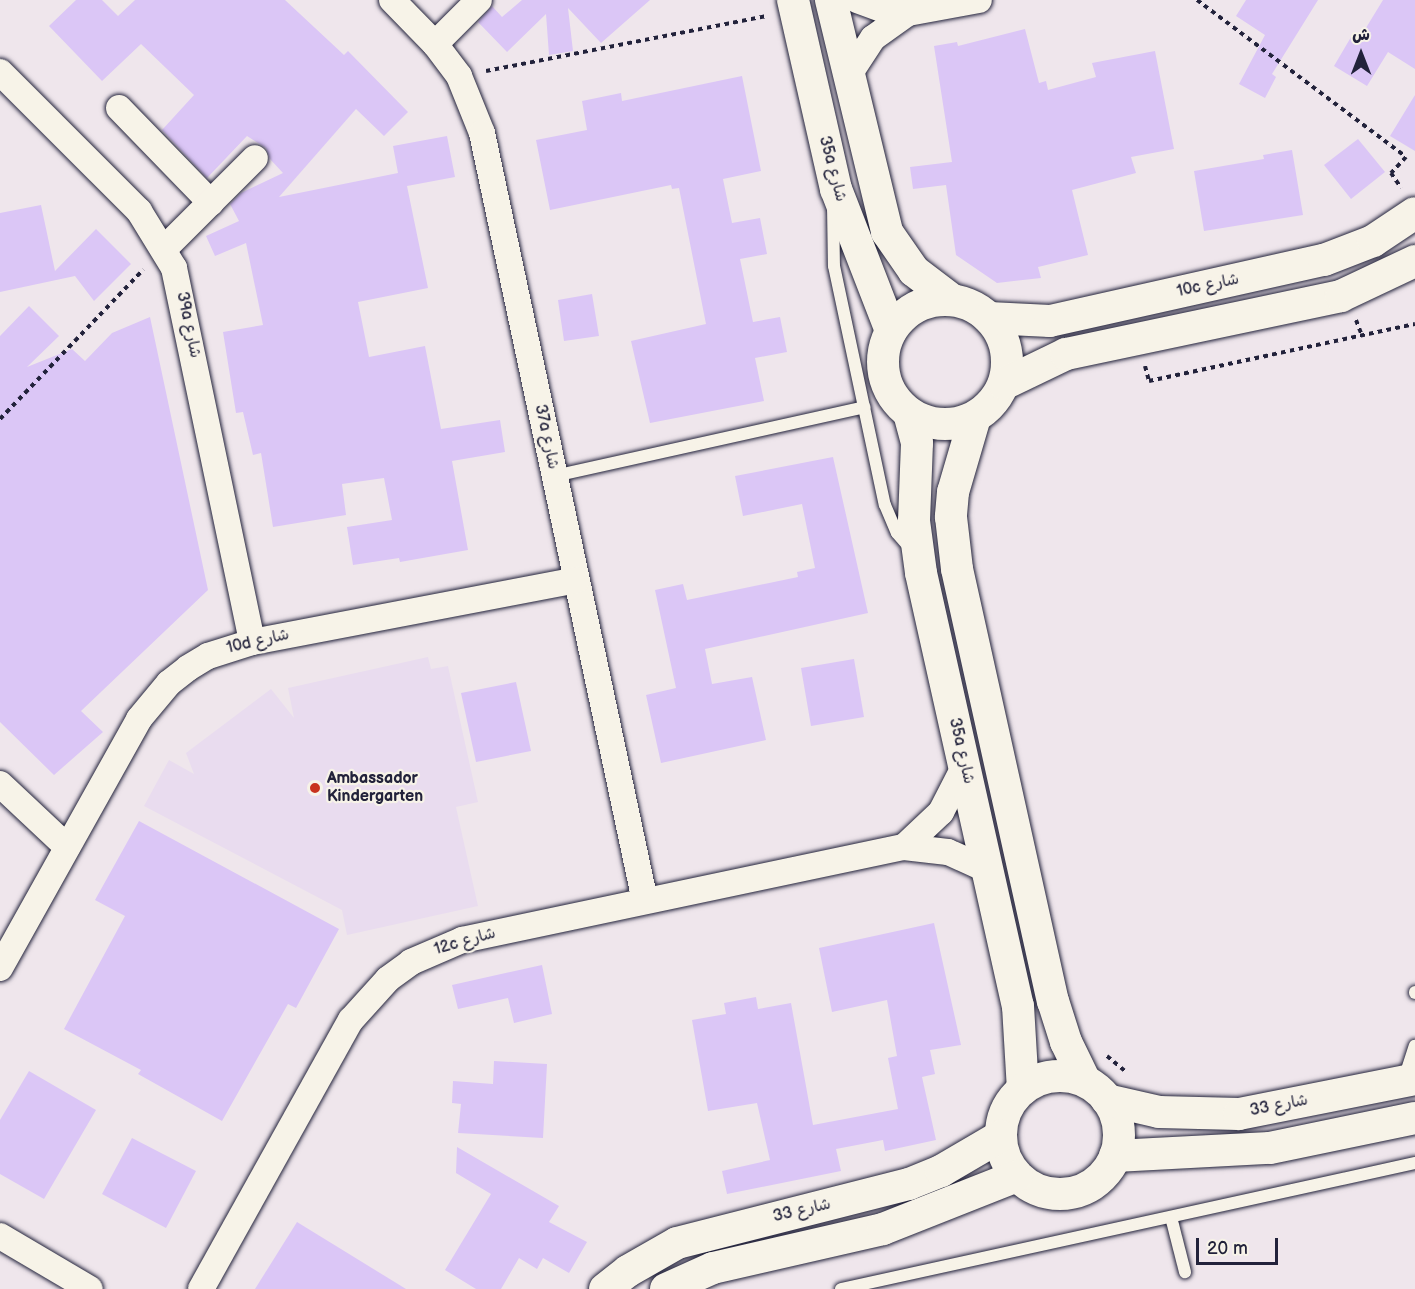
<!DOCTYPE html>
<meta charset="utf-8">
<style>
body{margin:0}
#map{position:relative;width:1415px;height:1289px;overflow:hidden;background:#efe6ec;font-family:"Balsamiq Sans","Playpen Sans Arabic",sans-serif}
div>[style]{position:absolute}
.built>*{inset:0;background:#e9dcef}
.building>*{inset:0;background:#dbc6f6}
.path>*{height:4px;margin-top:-2px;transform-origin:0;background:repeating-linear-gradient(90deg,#22223b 0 4.5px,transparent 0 9px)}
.roads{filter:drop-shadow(0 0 2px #22223b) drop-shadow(0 0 2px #22223b)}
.service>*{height:12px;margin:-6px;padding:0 6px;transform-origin:6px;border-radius:6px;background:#f7f3e8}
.minor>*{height:26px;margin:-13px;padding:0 13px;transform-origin:13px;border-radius:13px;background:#f7f3e8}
.tertiary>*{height:32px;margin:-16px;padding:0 16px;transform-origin:16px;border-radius:16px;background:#f7f3e8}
.tertiary>.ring{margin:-16px;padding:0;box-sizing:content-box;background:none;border:32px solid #f7f3e8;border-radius:50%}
.dots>*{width:16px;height:16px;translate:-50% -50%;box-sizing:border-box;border:3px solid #f7f3e8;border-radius:50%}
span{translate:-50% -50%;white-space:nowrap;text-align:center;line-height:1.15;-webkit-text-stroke:4.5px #f7f3e8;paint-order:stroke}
.street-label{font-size:16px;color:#22223b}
.poi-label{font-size:16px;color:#22223b;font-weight:700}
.left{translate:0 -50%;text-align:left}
.north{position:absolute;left:1331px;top:24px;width:60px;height:60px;-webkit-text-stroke:4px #f7f3e8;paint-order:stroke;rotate:0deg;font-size:16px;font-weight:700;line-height:24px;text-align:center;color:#22223b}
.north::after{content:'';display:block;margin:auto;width:21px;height:27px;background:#22223b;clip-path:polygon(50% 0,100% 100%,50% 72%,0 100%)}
.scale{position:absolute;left:1196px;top:1238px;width:82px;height:27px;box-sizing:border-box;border:3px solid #22223b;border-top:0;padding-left:8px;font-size:18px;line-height:21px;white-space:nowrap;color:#22223b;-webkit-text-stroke:4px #f7f3e8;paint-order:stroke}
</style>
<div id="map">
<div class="built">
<div style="clip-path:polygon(428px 657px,431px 669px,448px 666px,478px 802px,456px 807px,478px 906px,347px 935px,342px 910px,144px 806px,169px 760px,194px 774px,186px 753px,271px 689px,294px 718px,288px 688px)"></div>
</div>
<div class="building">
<div style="clip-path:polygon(76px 0,102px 0,118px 16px,135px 0,285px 0,344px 55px,348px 51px,408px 112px,384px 136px,356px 109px,279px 197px,398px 173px,393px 146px,447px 136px,455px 177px,407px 186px,428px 288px,358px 302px,369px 357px,425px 346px,441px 429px,500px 420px,505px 452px,452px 461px,468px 550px,400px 562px,399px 558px,353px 565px,347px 527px,392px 520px,384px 478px,342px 484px,346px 515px,273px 527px,261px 453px,253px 455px,243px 412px,236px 413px,223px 332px,263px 325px,246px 243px,215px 256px,206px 236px,239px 221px,230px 204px,241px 193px,283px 173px,270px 159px,266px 148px,247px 136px,207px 178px,162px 130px,194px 95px,141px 44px,102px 81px,49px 26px)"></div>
<div style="clip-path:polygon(522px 0,650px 0,601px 43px,568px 8px,573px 51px,549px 55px,546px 14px,507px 52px,478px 22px,492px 6px,502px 17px)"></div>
<div style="clip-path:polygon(1246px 0,1318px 0,1272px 74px,1276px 77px,1265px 98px,1239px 84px,1265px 35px,1236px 16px)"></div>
<div style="clip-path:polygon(1383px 0,1415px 0,1415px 69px,1388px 52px,1367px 86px,1334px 66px,1354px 32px,1361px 36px)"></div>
<div style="clip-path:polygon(1025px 29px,1039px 83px,1046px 81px,1048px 90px,1096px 77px,1092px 63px,1155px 51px,1174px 149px,1131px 157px,1136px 173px,1072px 190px,1088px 255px,1038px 267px,1041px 278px,997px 283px,956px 255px,946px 185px,913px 189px,910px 167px,952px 162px,934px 46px,957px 42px,958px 46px)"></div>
<div style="clip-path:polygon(742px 76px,761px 171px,723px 179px,732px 223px,760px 218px,767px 254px,740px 259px,753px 322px,780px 317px,787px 352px,755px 358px,764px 401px,650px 423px,631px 341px,706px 324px,679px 188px,672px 189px,671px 185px,550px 210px,536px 140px,587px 130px,582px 101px,621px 93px,622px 101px)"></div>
<div style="clip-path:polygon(1415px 95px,1415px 151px,1390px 136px)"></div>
<div style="clip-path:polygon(1358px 139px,1385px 172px,1351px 199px,1324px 165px)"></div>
<div style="clip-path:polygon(1292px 150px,1303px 215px,1204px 231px,1194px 171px,1264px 159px,1263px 155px)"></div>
<div style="clip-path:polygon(41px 205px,55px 271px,96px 229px,131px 264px,94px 301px,75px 276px,0 292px,0 213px)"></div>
<div style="clip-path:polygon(592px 294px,599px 336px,564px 341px,558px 300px)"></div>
<div style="clip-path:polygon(29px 306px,59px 336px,27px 367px,72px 349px,85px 361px,112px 333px,150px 317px,208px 590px,81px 711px,103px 732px,54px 775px,0 722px,0 336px)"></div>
<div style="clip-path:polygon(833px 457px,868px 613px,705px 649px,712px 684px,752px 677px,766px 740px,661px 763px,646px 695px,676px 688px,655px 590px,683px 584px,687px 600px,798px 577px,797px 572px,815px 568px,802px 504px,743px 516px,735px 476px)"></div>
<div style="clip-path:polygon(854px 659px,864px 717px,811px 726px,801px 668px)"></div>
<div style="clip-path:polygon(516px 682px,531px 751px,476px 762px,461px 693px)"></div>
<div style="clip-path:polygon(139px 821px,339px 929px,296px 1008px,288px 1004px,222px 1121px,138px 1074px,141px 1070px,64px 1029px,125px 916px,95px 900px)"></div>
<div style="clip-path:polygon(934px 923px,961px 1045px,930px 1050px,935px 1074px,922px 1077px,936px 1140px,885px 1151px,883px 1140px,836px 1149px,841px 1171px,727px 1194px,722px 1171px,770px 1160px,757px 1103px,708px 1111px,692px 1020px,726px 1014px,724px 1003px,756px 997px,758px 1009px,791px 1003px,813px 1125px,898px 1109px,888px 1058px,897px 1056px,887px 1000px,832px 1012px,819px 948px)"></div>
<div style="clip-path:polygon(542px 965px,552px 1014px,514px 1023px,508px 998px,458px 1009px,452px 985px)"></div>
<div style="clip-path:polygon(494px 1061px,547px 1064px,543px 1138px,458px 1133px,461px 1104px,452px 1103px,453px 1081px,493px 1084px)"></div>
<div style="clip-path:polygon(29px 1071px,96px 1110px,44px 1199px,0 1174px,0 1120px)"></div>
<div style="clip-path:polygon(132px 1138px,196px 1171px,166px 1228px,102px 1194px)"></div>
<div style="clip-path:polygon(457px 1147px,559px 1206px,549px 1222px,587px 1242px,569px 1273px,543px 1258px,537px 1269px,519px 1258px,501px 1289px,476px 1289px,445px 1270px,491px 1194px,456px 1173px)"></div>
<div style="clip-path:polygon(297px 1222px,406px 1289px,255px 1289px)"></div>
</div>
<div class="path">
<div style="left:1197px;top:0;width:261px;rotate:36.9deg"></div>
<div style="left:1406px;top:157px;width:22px;rotate:133deg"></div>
<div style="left:1391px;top:173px;width:18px;rotate:56deg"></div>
<div style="left:486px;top:71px;width:286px;rotate:-11.1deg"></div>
<div style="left:1356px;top:320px;width:17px;rotate:69deg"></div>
<div style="left:1145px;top:366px;width:16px;rotate:75deg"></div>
<div style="left:1149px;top:381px;width:272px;rotate:-12.1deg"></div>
<div style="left:0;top:419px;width:207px;rotate:-46.2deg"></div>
<div style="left:1107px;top:1056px;width:25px;rotate:40deg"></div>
</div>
<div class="roads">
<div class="service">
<div style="left:833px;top:205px;width:61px;rotate:89.1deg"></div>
<div style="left:834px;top:266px;width:244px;rotate:78deg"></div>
<div style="left:885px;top:505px;width:30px;rotate:67deg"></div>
<div style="left:897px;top:533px;width:18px;rotate:49deg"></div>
<div style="left:554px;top:476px;width:318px;rotate:-12.5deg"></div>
<div style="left:1415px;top:992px;width:1px;rotate:90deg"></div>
<div style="left:1404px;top:1079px;width:35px;rotate:-72deg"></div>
<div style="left:1171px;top:1217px;width:57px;rotate:75.7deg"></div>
<div style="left:841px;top:1289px;width:588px;rotate:-12.38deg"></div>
</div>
<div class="minor">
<div style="left:392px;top:0;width:62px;rotate:45.7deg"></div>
<div style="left:435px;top:44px;width:40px;rotate:53deg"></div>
<div style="left:459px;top:76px;width:61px;rotate:68deg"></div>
<div style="left:482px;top:133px;width:785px;rotate:78.02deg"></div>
<div style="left:857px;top:0;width:29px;rotate:20deg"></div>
<div style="left:884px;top:10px;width:24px;rotate:7deg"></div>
<div style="left:908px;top:13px;width:72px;rotate:-10.4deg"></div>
<div style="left:435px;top:44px;width:62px;rotate:-45deg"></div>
<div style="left:0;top:72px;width:197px;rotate:45deg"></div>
<div style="left:139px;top:211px;width:67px;rotate:58.4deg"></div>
<div style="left:174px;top:268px;width:382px;rotate:78.2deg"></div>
<div style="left:850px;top:73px;width:42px;rotate:-56.7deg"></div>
<div style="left:873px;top:38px;width:43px;rotate:-35.5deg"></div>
<div style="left:119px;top:108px;width:132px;rotate:45.9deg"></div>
<div style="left:165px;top:248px;width:127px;rotate:-45deg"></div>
<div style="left:0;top:784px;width:92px;rotate:43.2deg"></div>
<div style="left:904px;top:847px;width:51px;rotate:-43.4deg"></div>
<div style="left:941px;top:812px;width:51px;rotate:-62.9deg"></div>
<div style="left:0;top:968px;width:285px;rotate:-60.8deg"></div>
<div style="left:139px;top:719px;width:47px;rotate:-50.2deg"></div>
<div style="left:169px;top:683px;width:24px;rotate:-38deg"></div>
<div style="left:188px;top:668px;width:23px;rotate:-31deg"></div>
<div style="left:208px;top:656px;width:46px;rotate:-17.7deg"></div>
<div style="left:252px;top:642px;width:330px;rotate:-10.8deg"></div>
<div style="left:0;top:1236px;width:104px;rotate:30.5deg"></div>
<div style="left:201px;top:1289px;width:308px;rotate:-60.9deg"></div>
<div style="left:351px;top:1020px;width:55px;rotate:-47.9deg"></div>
<div style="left:388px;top:979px;width:29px;rotate:-36deg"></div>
<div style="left:411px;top:962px;width:56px;rotate:-23.3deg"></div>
<div style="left:462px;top:940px;width:452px;rotate:-11.9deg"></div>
<div style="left:904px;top:847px;width:44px;rotate:6.5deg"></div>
<div style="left:948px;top:852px;width:44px;rotate:24.2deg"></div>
</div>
<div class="tertiary">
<div style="left:793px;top:0;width:194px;rotate:77.2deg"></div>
<div style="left:836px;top:189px;width:152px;rotate:68.8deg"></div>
<div style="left:831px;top:0;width:239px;rotate:76.4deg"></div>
<div style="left:887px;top:232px;width:47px;rotate:55.3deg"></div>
<div style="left:914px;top:271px;width:48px;rotate:37.3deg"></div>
<div class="ring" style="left:883px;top:300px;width:92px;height:92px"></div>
<div style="left:989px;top:318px;width:61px;rotate:2.8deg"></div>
<div style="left:1050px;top:321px;width:281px;rotate:-12.6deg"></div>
<div style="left:1324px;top:260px;width:53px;rotate:-21.2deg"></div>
<div style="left:1373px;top:241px;width:50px;rotate:-33.7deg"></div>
<div style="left:1004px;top:384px;width:69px;rotate:-25.8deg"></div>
<div style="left:1066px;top:354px;width:281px;rotate:-11.9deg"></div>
<div style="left:1341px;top:296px;width:82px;rotate:-25.3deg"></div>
<div style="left:909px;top:413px;width:31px;rotate:75deg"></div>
<div style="left:917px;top:443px;width:78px;rotate:92.2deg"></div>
<div style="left:914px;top:521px;width:52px;rotate:82.3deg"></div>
<div style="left:921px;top:573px;width:444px;rotate:77.4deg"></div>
<div style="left:1018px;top:1006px;width:83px;rotate:86.6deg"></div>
<div style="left:975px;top:417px;width:78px;rotate:106.3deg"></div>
<div style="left:953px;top:492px;width:25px;rotate:95deg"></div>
<div style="left:951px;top:517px;width:52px;rotate:83.4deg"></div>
<div style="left:957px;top:569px;width:443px;rotate:77.5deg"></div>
<div style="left:1053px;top:1001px;width:43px;rotate:72.4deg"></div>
<div style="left:1066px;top:1042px;width:43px;rotate:64deg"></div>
<div class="ring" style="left:1001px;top:1076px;width:86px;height:86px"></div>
<div style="left:1107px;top:1100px;width:53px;rotate:13deg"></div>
<div style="left:1159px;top:1112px;width:80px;rotate:1.4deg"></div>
<div style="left:1239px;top:1114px;width:179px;rotate:-11.2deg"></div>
<div style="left:1115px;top:1156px;width:155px;rotate:-3deg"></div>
<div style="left:1270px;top:1148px;width:148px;rotate:-11.7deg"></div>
<div style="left:605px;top:1289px;width:29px;rotate:-38deg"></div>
<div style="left:628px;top:1271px;width:56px;rotate:-29.7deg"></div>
<div style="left:677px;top:1243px;width:239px;rotate:-14.3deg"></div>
<div style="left:909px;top:1184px;width:35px;rotate:-22deg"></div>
<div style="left:941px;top:1171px;width:69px;rotate:-30.3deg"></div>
<div style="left:666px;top:1289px;width:51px;rotate:-24.1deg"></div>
<div style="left:713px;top:1268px;width:174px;rotate:-12.9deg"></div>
<div style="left:883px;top:1229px;width:144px;rotate:-21.6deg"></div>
</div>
</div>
<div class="dots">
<div style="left:315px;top:788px;background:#c8321e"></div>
</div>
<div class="street-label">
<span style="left:832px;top:169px;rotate:75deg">35a شارع</span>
<span style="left:1208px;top:286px;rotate:-12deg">10c شارع</span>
<span style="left:188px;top:325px;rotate:78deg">39a شارع</span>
<span style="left:546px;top:437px;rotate:78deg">37a شارع</span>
<span style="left:258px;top:642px;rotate:-13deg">10d شارع</span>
<span style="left:961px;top:751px;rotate:77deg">35a شارع</span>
<span style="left:465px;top:942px;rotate:-16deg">12c شارع</span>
<span style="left:1279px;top:1106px;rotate:-11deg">شارع 33</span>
<span style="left:802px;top:1211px;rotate:-13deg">شارع 33</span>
</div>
<div class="poi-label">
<span class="left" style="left:327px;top:788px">Ambassador<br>Kindergarten</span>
</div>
<div class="north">ش</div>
<div class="scale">20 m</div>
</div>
